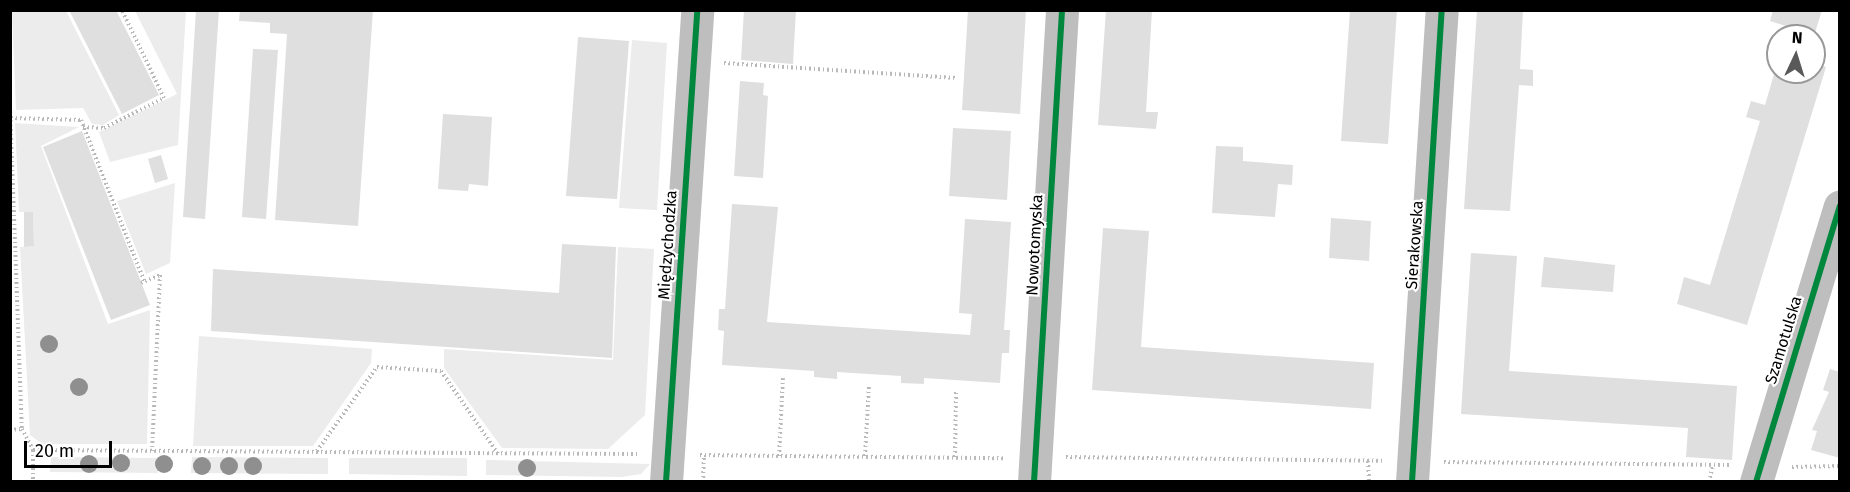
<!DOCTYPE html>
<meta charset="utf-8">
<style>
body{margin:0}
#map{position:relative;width:1850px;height:492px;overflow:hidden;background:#fff;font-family:"Fira Sans",sans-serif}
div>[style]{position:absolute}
.green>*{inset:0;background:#ececec}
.building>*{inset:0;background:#dfdfdf}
.path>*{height:4px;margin-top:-2px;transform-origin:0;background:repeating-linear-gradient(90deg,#b9b9b9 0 1.5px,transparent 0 4.5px)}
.street>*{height:33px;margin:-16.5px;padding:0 16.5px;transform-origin:16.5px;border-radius:16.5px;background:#bebebe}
.cycleway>*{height:6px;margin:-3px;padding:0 3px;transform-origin:3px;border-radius:3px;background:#00873e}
.trees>*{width:18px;height:18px;margin:-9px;border-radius:50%;background:#8f8f8f}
span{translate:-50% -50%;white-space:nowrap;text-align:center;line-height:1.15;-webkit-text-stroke:4.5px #fff;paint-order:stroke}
.street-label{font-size:16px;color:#000}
.frame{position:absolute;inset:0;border:12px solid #000;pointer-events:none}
.north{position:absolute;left:1766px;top:24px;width:60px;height:60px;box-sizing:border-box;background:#fff;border:2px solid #999;border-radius:50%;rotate:4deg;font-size:16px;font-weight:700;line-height:24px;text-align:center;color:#000}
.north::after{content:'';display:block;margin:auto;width:21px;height:27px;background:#595959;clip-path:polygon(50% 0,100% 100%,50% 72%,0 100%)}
.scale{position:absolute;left:24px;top:441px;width:88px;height:27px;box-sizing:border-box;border:3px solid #000;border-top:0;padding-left:8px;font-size:18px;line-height:21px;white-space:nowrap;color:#000;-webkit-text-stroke:4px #fff;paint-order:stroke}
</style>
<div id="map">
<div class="green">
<div style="clip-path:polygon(12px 11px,66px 11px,119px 115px,103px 125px,92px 124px,83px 108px,16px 110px)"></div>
<div style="clip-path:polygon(135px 11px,186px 11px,178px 145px,110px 162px,99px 132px,177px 94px)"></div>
<div style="clip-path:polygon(632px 40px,667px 43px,657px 210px,619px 208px)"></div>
<div style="clip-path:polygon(15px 123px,79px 127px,41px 146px,108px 324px,150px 310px,147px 444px,42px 444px,30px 435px,20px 247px,34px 246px,33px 212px,19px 212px)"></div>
<div style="clip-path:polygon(175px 183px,170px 263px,146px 274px,117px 201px)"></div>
<div style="clip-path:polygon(618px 247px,654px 249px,645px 415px,608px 449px,502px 448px,444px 368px,444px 349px,613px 360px)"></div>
<div style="clip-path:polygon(199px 336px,372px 349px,371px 363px,313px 446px,193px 446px)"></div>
<div style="clip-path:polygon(51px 457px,158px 458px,158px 473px,50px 472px)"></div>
<div style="clip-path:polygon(192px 457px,328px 458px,328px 474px,191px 473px)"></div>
<div style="clip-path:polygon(349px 458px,467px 458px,467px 476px,349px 474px)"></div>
<div style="clip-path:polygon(486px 460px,650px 464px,641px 474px,622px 477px,486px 475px)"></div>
</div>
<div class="building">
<div style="clip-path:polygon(69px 10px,116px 10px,159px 95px,122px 114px)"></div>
<div style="clip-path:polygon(196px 10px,219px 10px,205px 219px,183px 217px)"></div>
<div style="clip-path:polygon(240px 10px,373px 10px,358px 226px,275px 220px,287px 34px,270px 33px,270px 23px,239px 21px)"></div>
<div style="clip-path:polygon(744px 10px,796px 10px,793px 64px,741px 60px)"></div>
<div style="clip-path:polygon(968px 10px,1026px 10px,1020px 114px,962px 110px)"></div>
<div style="clip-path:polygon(1106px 10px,1152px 10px,1146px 112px,1158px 112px,1156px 129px,1098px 125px)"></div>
<div style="clip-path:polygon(1350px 10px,1397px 10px,1388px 144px,1341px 141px)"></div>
<div style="clip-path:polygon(1477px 10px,1523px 10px,1520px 69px,1533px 70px,1533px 86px,1519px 85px,1510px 211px,1464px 209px)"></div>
<div style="clip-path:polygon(1773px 10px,1822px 10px,1814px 36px,1786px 36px,1789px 27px,1770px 21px)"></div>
<div style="clip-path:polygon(578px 37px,629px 41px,617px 199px,566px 196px)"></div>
<div style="clip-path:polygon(253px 49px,278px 50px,266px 219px,242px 217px)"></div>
<div style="clip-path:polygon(1814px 63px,1826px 67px,1747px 325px,1677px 304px,1684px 277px,1710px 285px,1760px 121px,1746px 117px,1751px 101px,1765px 105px,1777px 64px,1778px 72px,1814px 72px)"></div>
<div style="clip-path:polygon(740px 81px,764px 83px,763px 95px,768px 96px,763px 178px,734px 176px)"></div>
<div style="clip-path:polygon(443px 114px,492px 117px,488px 186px,469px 184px,468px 191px,438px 189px)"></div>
<div style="clip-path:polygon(953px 128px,1011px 131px,1007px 200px,949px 196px)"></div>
<div style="clip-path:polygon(82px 131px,150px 305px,111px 320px,43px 147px)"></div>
<div style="clip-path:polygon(1216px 146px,1243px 147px,1243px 161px,1293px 165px,1292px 185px,1278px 184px,1275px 217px,1212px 213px)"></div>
<div style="clip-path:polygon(161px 155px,168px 179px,155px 183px,148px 159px)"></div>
<div style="clip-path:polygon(732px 204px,778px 207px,767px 322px,970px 335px,972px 314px,959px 313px,965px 219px,1011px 222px,1004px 330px,1010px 330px,1009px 353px,1002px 353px,1000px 383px,924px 378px,924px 384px,901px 383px,901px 376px,837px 372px,837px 379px,814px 377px,814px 371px,722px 365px,724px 331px,718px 330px,719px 309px,725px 309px)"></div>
<div style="clip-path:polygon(24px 212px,33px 212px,34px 246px,24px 247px)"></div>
<div style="clip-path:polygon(1331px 218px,1371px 221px,1369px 261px,1329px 258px)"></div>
<div style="clip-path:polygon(1103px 228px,1149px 231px,1141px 347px,1374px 363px,1371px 409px,1092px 390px)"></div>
<div style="clip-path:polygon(562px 244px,616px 247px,612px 358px,211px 331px,213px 269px,559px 293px)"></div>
<div style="clip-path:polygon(1471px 253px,1517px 256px,1509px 371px,1737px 386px,1732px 460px,1686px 457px,1688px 428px,1461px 414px)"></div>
<div style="clip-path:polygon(1544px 257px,1615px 265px,1613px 292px,1541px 287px)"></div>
<div style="clip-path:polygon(1830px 369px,1840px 372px,1840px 458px,1811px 450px,1817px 431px,1812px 430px,1829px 392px,1823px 390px)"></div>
</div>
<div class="path">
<div style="left:724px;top:63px;width:233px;rotate:3.7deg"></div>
<div style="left:10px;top:107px;width:322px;rotate:87.9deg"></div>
<div style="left:11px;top:118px;width:70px;rotate:1.6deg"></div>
<div style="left:81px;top:120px;width:173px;rotate:68.6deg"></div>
<div style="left:83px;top:127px;width:21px;rotate:3deg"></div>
<div style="left:104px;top:128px;width:67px;rotate:-26.6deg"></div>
<div style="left:164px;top:98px;width:98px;rotate:-115.5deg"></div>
<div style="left:141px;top:283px;width:21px;rotate:-23deg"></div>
<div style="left:160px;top:275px;width:176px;rotate:92.6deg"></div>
<div style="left:10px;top:430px;width:12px;rotate:-5deg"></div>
<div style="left:22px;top:429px;width:24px;rotate:62deg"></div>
<div style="left:33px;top:450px;width:32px;rotate:90deg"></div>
<div style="left:33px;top:450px;width:605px;rotate:0.38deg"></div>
<div style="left:317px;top:451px;width:103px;rotate:-54.5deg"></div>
<div style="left:377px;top:367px;width:64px;rotate:3.6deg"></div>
<div style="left:441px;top:371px;width:101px;rotate:55.5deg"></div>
<div style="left:700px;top:455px;width:304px;rotate:0.6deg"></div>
<div style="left:779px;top:456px;width:78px;rotate:-87.1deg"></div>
<div style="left:865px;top:456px;width:72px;rotate:-86.8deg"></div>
<div style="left:955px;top:457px;width:67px;rotate:-89.1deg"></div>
<div style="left:1066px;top:457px;width:316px;rotate:0.7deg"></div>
<div style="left:1368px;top:461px;width:21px;rotate:87deg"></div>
<div style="left:1444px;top:462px;width:286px;rotate:0.6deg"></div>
<div style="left:1792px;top:467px;width:48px;rotate:-1.2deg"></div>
<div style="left:703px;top:482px;width:27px;rotate:-88deg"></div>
<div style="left:1709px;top:482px;width:17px;rotate:-77deg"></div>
</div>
<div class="street">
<div style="left:666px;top:482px;width:473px;rotate:-86.2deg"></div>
<div style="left:1034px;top:482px;width:473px;rotate:-86.6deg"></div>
<div style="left:1412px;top:482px;width:473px;rotate:-86.4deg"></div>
<div style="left:1756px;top:482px;width:288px;rotate:-73.1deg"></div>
</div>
<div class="cycleway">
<div style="left:666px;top:482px;width:473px;rotate:-86.2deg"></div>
<div style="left:1034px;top:482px;width:473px;rotate:-86.6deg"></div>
<div style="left:1412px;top:482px;width:473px;rotate:-86.4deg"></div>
<div style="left:1756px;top:482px;width:288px;rotate:-73.1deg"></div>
</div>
<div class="trees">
<div style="left:49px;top:344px"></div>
<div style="left:79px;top:387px"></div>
<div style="left:121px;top:463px"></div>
<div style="left:89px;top:464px"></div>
<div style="left:164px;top:464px"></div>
<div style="left:202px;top:466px"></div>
<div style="left:229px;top:466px"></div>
<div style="left:253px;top:466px"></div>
<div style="left:527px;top:468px"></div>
</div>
<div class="street-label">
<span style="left:668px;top:245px;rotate:-86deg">Międzychodzka</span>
<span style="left:1035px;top:245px;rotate:-87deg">Nowotomyska</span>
<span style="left:1415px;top:245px;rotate:-86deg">Sierakowska</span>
<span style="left:1784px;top:340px;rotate:-73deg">Szamotulska</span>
</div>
<div class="frame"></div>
<div class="north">N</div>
<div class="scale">20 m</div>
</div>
